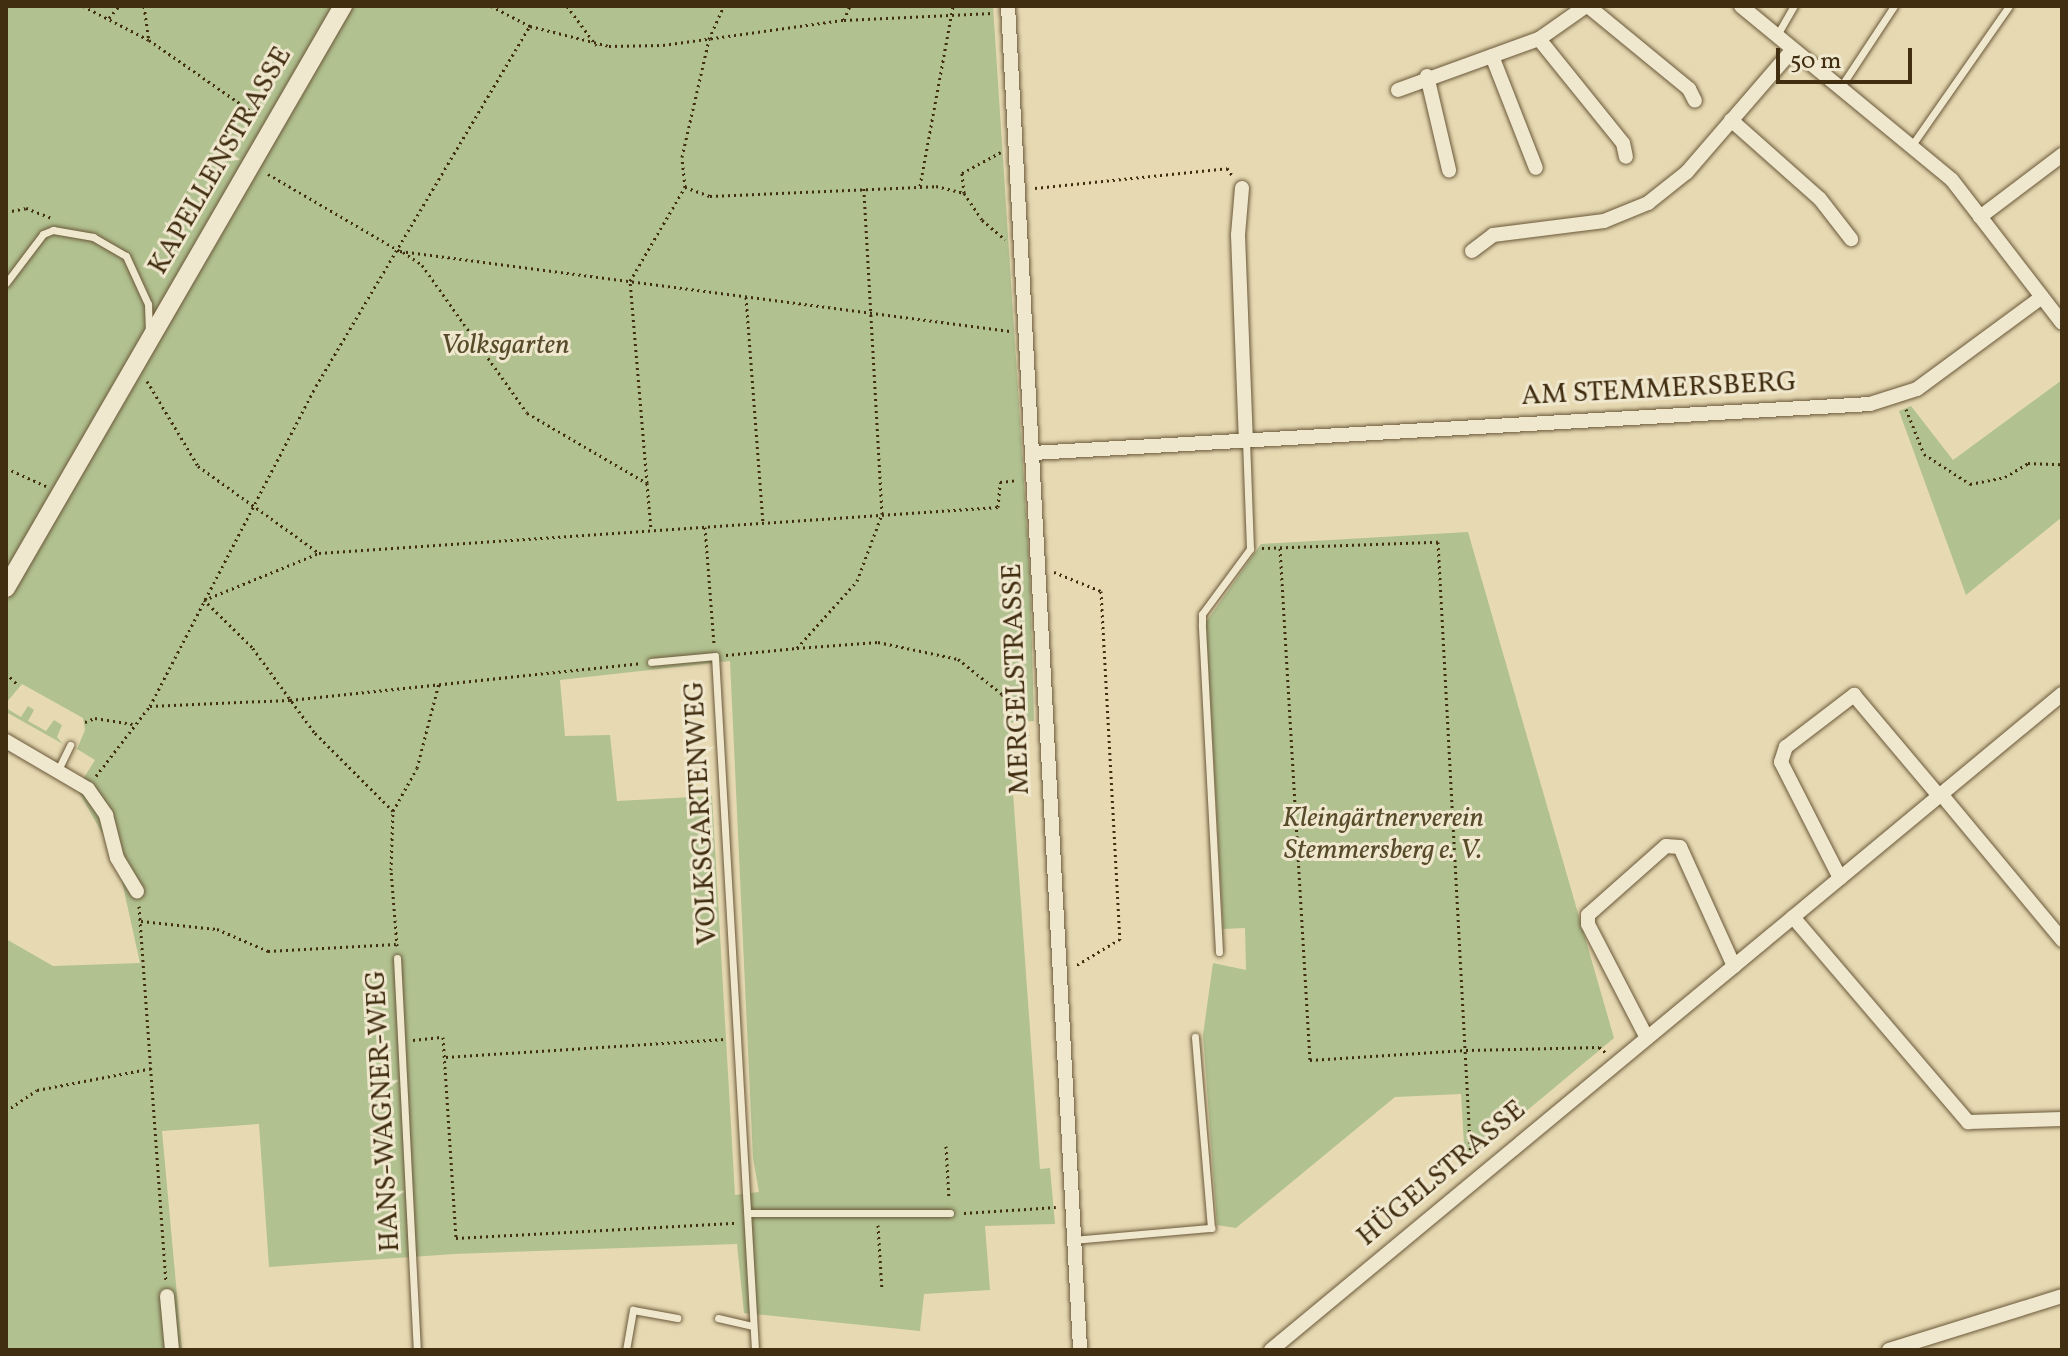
<!DOCTYPE html>
<meta charset="utf-8">
<style>
body{margin:0}
#map{position:relative;width:2068px;height:1356px;overflow:hidden;background:#e7dab3;font-family:Vollkorn,serif}
div>[style]{position:absolute}
.green>*{inset:0;background:#b1c190}
.path>*{height:3px;margin-top:-1.5px;transform-origin:0;background:repeating-linear-gradient(90deg,#412d10 0 2px,transparent 0 6px)}
.roads{filter:drop-shadow(0 0 2px #6a5839) drop-shadow(0 0 2px #6a5839)}
.service>*{height:7px;margin:-3.5px;padding:0 3.5px;transform-origin:3.5px;border-radius:3.5px;background:#efe7ce}
.minor>*{height:14px;margin:-7px;padding:0 7px;transform-origin:7px;border-radius:7px;background:#efe7ce}
.tertiary>*{height:18px;margin:-9px;padding:0 9px;transform-origin:9px;border-radius:9px;background:#efe7ce}
span{translate:-50% -50%;white-space:nowrap;text-align:center;line-height:1.15;-webkit-text-stroke:6px #efe7ce;paint-order:stroke}
.street-label{font-size:28px;color:#412d10}
.park-label{font-size:28px;color:#574b2a;font-style:italic}
.frame{position:absolute;inset:0;border:8px solid #412d10;pointer-events:none}
.scale{position:absolute;left:1776px;top:48px;width:136px;height:36px;box-sizing:border-box;border:4px solid #412d10;border-top:0;padding-left:10px;font-size:24px;line-height:28px;white-space:nowrap;color:#412d10;-webkit-text-stroke:6px #efe7ce;paint-order:stroke}
</style>
<div id="map">
<div class="green">
<div style="clip-path:polygon(evenodd,6px 6px,993px 6px,1030px 574px,1034px 721px,1008px 723px,1040px 1169px,1050px 1168px,1055px 1224px,985px 1226px,990px 1290px,924px 1294px,920px 1331px,744px 1313px,737px 1244px,454px 1254px,269px 1267px,259px 1124px,162px 1131px,182px 1350px,6px 1350px,6px 939px,53px 966px,140px 963px,117px 859px,77px 789px,95px 760px,77px 749px,85px 730px,83px 718px,22px 684px,6px 703px,6px 603px,165px 329px,6px 581px,6px 6px,730px 661px,753px 1158px,759px 1192px,735px 1195px,712px 796px,617px 801px,610px 735px,565px 736px,560px 680px,730px 661px)"></div>
<div style="clip-path:polygon(2062px 380px,2062px 517px,1966px 595px,1899px 411px,1911px 406px,1953px 460px)"></div>
<div style="clip-path:polygon(1468px 532px,1614px 1038px,1465px 1162px,1461px 1094px,1395px 1097px,1236px 1228px,1217px 1225px,1203px 1035px,1213px 963px,1246px 970px,1245px 928px,1223px 929px,1206px 622px,1261px 544px)"></div>
<div style="clip-path:polygon(28px 706px,34px 710px,28px 721px,46px 731px,54px 720px,62px 725px,57px 737px,63px 744px,6px 712px,6px 708px,21px 717px)"></div>
</div>
<div class="path">
<div style="left:83px;top:6px;width:74px;rotate:27.3deg"></div>
<div style="left:149px;top:40px;width:133px;rotate:34.9deg"></div>
<div style="left:144px;top:6px;width:34px;rotate:82deg"></div>
<div style="left:491px;top:6px;width:44px;rotate:27.1deg"></div>
<div style="left:530px;top:26px;width:81px;rotate:14.2deg"></div>
<div style="left:609px;top:46px;width:54px;rotate:-1.1deg"></div>
<div style="left:663px;top:45px;width:183px;rotate:-7.9deg"></div>
<div style="left:844px;top:20px;width:149px;rotate:-2.7deg"></div>
<div style="left:567px;top:6px;width:49px;rotate:53.4deg"></div>
<div style="left:109px;top:18px;width:16px;rotate:-50deg"></div>
<div style="left:844px;top:20px;width:15px;rotate:-67deg"></div>
<div style="left:268px;top:174px;width:153px;rotate:30.3deg"></div>
<div style="left:400px;top:251px;width:615px;rotate:7.47deg"></div>
<div style="left:920px;top:186px;width:183px;rotate:-79.6deg"></div>
<div style="left:685px;top:187px;width:27px;rotate:20deg"></div>
<div style="left:710px;top:196px;width:226px;rotate:-2.5deg"></div>
<div style="left:936px;top:186px;width:29px;rotate:14deg"></div>
<div style="left:964px;top:193px;width:32px;rotate:56deg"></div>
<div style="left:982px;top:220px;width:30px;rotate:40deg"></div>
<div style="left:1035px;top:188px;width:193px;rotate:-5.9deg"></div>
<div style="left:1227px;top:168px;width:9px;rotate:54deg"></div>
<div style="left:964px;top:193px;width:20px;rotate:-96deg"></div>
<div style="left:962px;top:173px;width:44px;rotate:-28.3deg"></div>
<div style="left:6px;top:212px;width:20px;rotate:-11deg"></div>
<div style="left:26px;top:208px;width:28px;rotate:21deg"></div>
<div style="left:403px;top:252px;width:23px;rotate:34deg"></div>
<div style="left:422px;top:265px;width:181px;rotate:54.6deg"></div>
<div style="left:527px;top:413px;width:139px;rotate:30.3deg"></div>
<div style="left:647px;top:483px;width:47px;rotate:85.1deg"></div>
<div style="left:746px;top:297px;width:227px;rotate:85.7deg"></div>
<div style="left:147px;top:381px;width:99px;rotate:59deg"></div>
<div style="left:198px;top:466px;width:149px;rotate:35.7deg"></div>
<div style="left:1906px;top:409px;width:48px;rotate:68.2deg"></div>
<div style="left:1924px;top:454px;width:55px;rotate:33.1deg"></div>
<div style="left:1970px;top:484px;width:36px;rotate:-11deg"></div>
<div style="left:2005px;top:477px;width:27px;rotate:-31deg"></div>
<div style="left:2028px;top:463px;width:34px;rotate:2deg"></div>
<div style="left:6px;top:468px;width:44px;rotate:24.2deg"></div>
<div style="left:647px;top:483px;width:203px;rotate:-94.8deg"></div>
<div style="left:630px;top:281px;width:109px;rotate:-59.7deg"></div>
<div style="left:685px;top:187px;width:30px;rotate:-96deg"></div>
<div style="left:682px;top:157px;width:121px;rotate:-77.1deg"></div>
<div style="left:709px;top:39px;width:36px;rotate:-66deg"></div>
<div style="left:705px;top:527px;width:116px;rotate:85.6deg"></div>
<div style="left:1262px;top:548px;width:176px;rotate:-2deg"></div>
<div style="left:1438px;top:542px;width:620px;rotate:86.95deg"></div>
<div style="left:1280px;top:548px;width:513px;rotate:86.65deg"></div>
<div style="left:1310px;top:1060px;width:156px;rotate:-3.7deg"></div>
<div style="left:1466px;top:1050px;width:133px;rotate:-1.3deg"></div>
<div style="left:1599px;top:1047px;width:8px;rotate:40deg"></div>
<div style="left:1054px;top:572px;width:51px;rotate:22deg"></div>
<div style="left:1101px;top:591px;width:349px;rotate:86.9deg"></div>
<div style="left:1120px;top:939px;width:52px;rotate:149deg"></div>
<div style="left:797px;top:648px;width:81px;rotate:-4.2deg"></div>
<div style="left:878px;top:642px;width:82px;rotate:12deg"></div>
<div style="left:958px;top:659px;width:56px;rotate:38.5deg"></div>
<div style="left:1002px;top:694px;width:53px;rotate:58.1deg"></div>
<div style="left:726px;top:655px;width:71px;rotate:-5.6deg"></div>
<div style="left:797px;top:648px;width:90px;rotate:-48.2deg"></div>
<div style="left:857px;top:581px;width:72px;rotate:-69.5deg"></div>
<div style="left:882px;top:514px;width:327px;rotate:-93.2deg"></div>
<div style="left:6px;top:673px;width:16px;rotate:45deg"></div>
<div style="left:6px;top:696px;width:5px;rotate:-11deg"></div>
<div style="left:150px;top:706px;width:360px;rotate:-62.6deg"></div>
<div style="left:316px;top:386px;width:419px;rotate:-59.3deg"></div>
<div style="left:85px;top:722px;width:11px;rotate:-22deg"></div>
<div style="left:95px;top:718px;width:38px;rotate:9deg"></div>
<div style="left:96px;top:776px;width:88px;rotate:-52.4deg"></div>
<div style="left:150px;top:706px;width:140px;rotate:-2.5deg"></div>
<div style="left:290px;top:700px;width:352px;rotate:-6deg"></div>
<div style="left:393px;top:811px;width:112px;rotate:-135deg"></div>
<div style="left:314px;top:732px;width:105px;rotate:-126.1deg"></div>
<div style="left:252px;top:647px;width:67px;rotate:-135.6deg"></div>
<div style="left:204px;top:600px;width:124px;rotate:-22.2deg"></div>
<div style="left:319px;top:553px;width:681px;rotate:-3.88deg"></div>
<div style="left:998px;top:507px;width:25px;rotate:-85deg"></div>
<div style="left:1000px;top:482px;width:18px;rotate:-6deg"></div>
<div style="left:139px;top:906px;width:377px;rotate:85.9deg"></div>
<div style="left:141px;top:921px;width:76px;rotate:6deg"></div>
<div style="left:217px;top:929px;width:56px;rotate:23.3deg"></div>
<div style="left:268px;top:951px;width:128px;rotate:-3.1deg"></div>
<div style="left:397px;top:946px;width:76px;rotate:-94.5deg"></div>
<div style="left:391px;top:870px;width:59px;rotate:-88.1deg"></div>
<div style="left:393px;top:811px;width:49px;rotate:-60.8deg"></div>
<div style="left:417px;top:768px;width:88px;rotate:-75.5deg"></div>
<div style="left:413px;top:1040px;width:30px;rotate:-6deg"></div>
<div style="left:443px;top:1037px;width:201px;rotate:86.3deg"></div>
<div style="left:456px;top:1238px;width:281px;rotate:-3.1deg"></div>
<div style="left:446px;top:1057px;width:280px;rotate:-3.7deg"></div>
<div style="left:6px;top:1111px;width:37px;rotate:-34deg"></div>
<div style="left:37px;top:1090px;width:118px;rotate:-10.7deg"></div>
<div style="left:946px;top:1146px;width:53px;rotate:86.8deg"></div>
<div style="left:964px;top:1213px;width:92px;rotate:-3.7deg"></div>
<div style="left:878px;top:1225px;width:65px;rotate:86.5deg"></div>
</div>
<div class="roads">
<div class="service">
<div style="left:1777px;top:35px;width:34px;rotate:-60deg"></div>
<div style="left:1840px;top:88px;width:98px;rotate:-56.6deg"></div>
<div style="left:1912px;top:145px;width:169px;rotate:-55.1deg"></div>
<div style="left:6px;top:283px;width:61px;rotate:-52.9deg"></div>
<div style="left:43px;top:234px;width:11px;rotate:-22deg"></div>
<div style="left:53px;top:230px;width:41px;rotate:9.9deg"></div>
<div style="left:93px;top:237px;width:38px;rotate:30deg"></div>
<div style="left:126px;top:256px;width:53px;rotate:65.4deg"></div>
<div style="left:148px;top:304px;width:26px;rotate:88deg"></div>
<div style="left:651px;top:662px;width:64px;rotate:-5.4deg"></div>
<div style="left:715px;top:656px;width:695px;rotate:86.7deg"></div>
<div style="left:58px;top:770px;width:28px;rotate:-64deg"></div>
<div style="left:1219px;top:952px;width:329px;rotate:-93deg"></div>
<div style="left:1202px;top:623px;width:9px;rotate:-90deg"></div>
<div style="left:1202px;top:614px;width:81px;rotate:-53.6deg"></div>
<div style="left:1250px;top:549px;width:110px;rotate:-92.1deg"></div>
<div style="left:397px;top:958px;width:393px;rotate:87.1deg"></div>
<div style="left:748px;top:1213px;width:202px"></div>
<div style="left:1073px;top:1240px;width:139px;rotate:-5deg"></div>
<div style="left:1211px;top:1228px;width:192px;rotate:-94.8deg"></div>
<div style="left:718px;top:1318px;width:36px;rotate:13deg"></div>
<div style="left:626px;top:1350px;width:41px;rotate:-80.1deg"></div>
<div style="left:633px;top:1310px;width:45px;rotate:10.3deg"></div>
</div>
<div class="minor">
<div style="left:1008px;top:6px;width:1346px;rotate:86.93deg"></div>
<div style="left:1588px;top:6px;width:131px;rotate:39.4deg"></div>
<div style="left:1689px;top:89px;width:13px;rotate:63deg"></div>
<div style="left:1741px;top:6px;width:273px;rotate:39.5deg"></div>
<div style="left:1952px;top:180px;width:180px;rotate:52.4deg"></div>
<div style="left:1539px;top:39px;width:134px;rotate:51.1deg"></div>
<div style="left:1623px;top:143px;width:14px;rotate:78deg"></div>
<div style="left:1492px;top:56px;width:120px;rotate:68.6deg"></div>
<div style="left:1427px;top:76px;width:97px;rotate:76.8deg"></div>
<div style="left:1398px;top:90px;width:150px;rotate:-19.9deg"></div>
<div style="left:1539px;top:39px;width:57px;rotate:-35.1deg"></div>
<div style="left:1731px;top:120px;width:119px;rotate:41.6deg"></div>
<div style="left:1820px;top:199px;width:51px;rotate:52.2deg"></div>
<div style="left:1242px;top:188px;width:47px;rotate:94.9deg"></div>
<div style="left:1238px;top:235px;width:204px;rotate:87.8deg"></div>
<div style="left:1980px;top:217px;width:103px;rotate:-37.1deg"></div>
<div style="left:1472px;top:251px;width:26px;rotate:-37deg"></div>
<div style="left:1493px;top:235px;width:112px;rotate:-7.2deg"></div>
<div style="left:1604px;top:221px;width:48px;rotate:-22.2deg"></div>
<div style="left:1648px;top:203px;width:50px;rotate:-38.5deg"></div>
<div style="left:1687px;top:172px;width:162px;rotate:-49.2deg"></div>
<div style="left:1033px;top:453px;width:838px;rotate:-3.35deg"></div>
<div style="left:1870px;top:404px;width:49px;rotate:-17.7deg"></div>
<div style="left:1917px;top:389px;width:155px;rotate:-36.4deg"></div>
<div style="left:6px;top:741px;width:95px;rotate:30.3deg"></div>
<div style="left:88px;top:789px;width:32px;rotate:55deg"></div>
<div style="left:106px;top:815px;width:44px;rotate:75.7deg"></div>
<div style="left:117px;top:858px;width:39px;rotate:59deg"></div>
<div style="left:1941px;top:794px;width:190px;rotate:50.3deg"></div>
<div style="left:1840px;top:878px;width:130px;rotate:-117deg"></div>
<div style="left:1781px;top:762px;width:16px;rotate:-72deg"></div>
<div style="left:1786px;top:747px;width:86px;rotate:-37.4deg"></div>
<div style="left:1854px;top:695px;width:132px;rotate:49.9deg"></div>
<div style="left:1793px;top:917px;width:270px;rotate:49.5deg"></div>
<div style="left:1968px;top:1122px;width:94px;rotate:-1.8deg"></div>
<div style="left:1647px;top:1038px;width:128px;rotate:-117.4deg"></div>
<div style="left:1588px;top:924px;width:9px;rotate:-90deg"></div>
<div style="left:1588px;top:915px;width:104px;rotate:-41.5deg"></div>
<div style="left:1666px;top:846px;width:14px;rotate:4deg"></div>
<div style="left:1680px;top:847px;width:131px;rotate:65.6deg"></div>
<div style="left:167px;top:1296px;width:54px;rotate:84.7deg"></div>
<div style="left:1271px;top:1350px;width:1028px;rotate:-39.67deg"></div>
<div style="left:1889px;top:1350px;width:181px;rotate:-17.3deg"></div>
</div>
<div class="tertiary">
<div style="left:6px;top:588px;width:673px;rotate:-59.93deg"></div>
</div>
</div>
<div class="street-label">
<span style="left:221px;top:161px;rotate:-60deg">KAPELLENSTRASSE</span>
<span style="left:1659px;top:390px;rotate:-3deg">AM STEMMERSBERG</span>
<span style="left:1017px;top:679px;rotate:-92deg">MERGELSTRASSE</span>
<span style="left:702px;top:813px;rotate:-93deg">VOLKSGARTENWEG</span>
<span style="left:384px;top:1111px;rotate:-93deg">HANS-WAGNER-WEG</span>
<span style="left:1442px;top:1174px;rotate:-40deg">HÜGELSTRASSE</span>
</div>
<div class="park-label">
<span style="left:505px;top:346px">Volksgarten</span>
<span style="left:1383px;top:835px">Kleingärtnerverein<br>Stemmersberg e. V.</span>
</div>
<div class="frame"></div>
<div class="scale">50 m</div>
</div>
